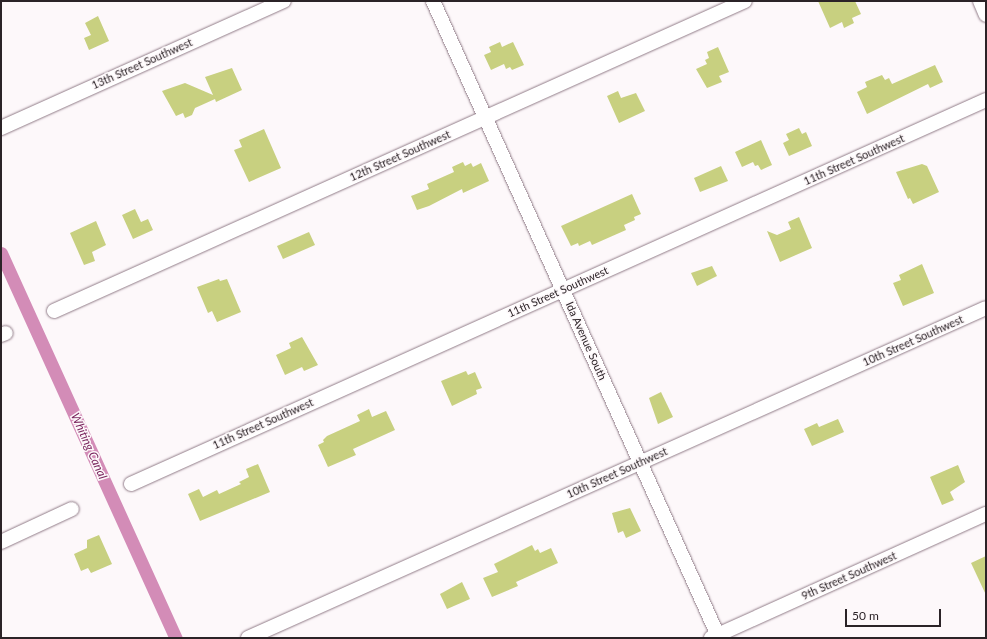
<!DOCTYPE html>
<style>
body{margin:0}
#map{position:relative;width:987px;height:639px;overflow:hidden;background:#fdf8fa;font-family:Lato,sans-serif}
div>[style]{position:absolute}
.canal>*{height:13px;margin:-6.5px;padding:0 6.5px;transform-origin:6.5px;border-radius:6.5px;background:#d38cb7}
.building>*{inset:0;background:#c8d080}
.roads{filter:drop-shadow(0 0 1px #917c88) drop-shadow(0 0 1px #917c88)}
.street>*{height:14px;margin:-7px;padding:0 7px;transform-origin:7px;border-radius:7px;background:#fff}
span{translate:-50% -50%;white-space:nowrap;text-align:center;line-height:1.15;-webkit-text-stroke:3px #fdf8fa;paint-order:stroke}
.street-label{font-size:11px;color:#2b2327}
.water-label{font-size:12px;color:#7c2861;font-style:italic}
.frame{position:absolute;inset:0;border:2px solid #2b2327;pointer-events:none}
.scale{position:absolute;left:845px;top:609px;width:96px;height:18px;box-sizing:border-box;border:2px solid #2b2327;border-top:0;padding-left:5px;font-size:12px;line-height:14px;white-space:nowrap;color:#2b2327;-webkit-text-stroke:3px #fdf8fa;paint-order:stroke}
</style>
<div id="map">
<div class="canal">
<div style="left:1px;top:253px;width:423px;rotate:65.6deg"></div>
</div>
<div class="building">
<div style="clip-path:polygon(818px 1px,855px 1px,861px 14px,852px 18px,854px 23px,844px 28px,842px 22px,830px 28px)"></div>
<div style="clip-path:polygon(98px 16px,109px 41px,89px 50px,84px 38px,91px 35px,85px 23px)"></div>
<div style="clip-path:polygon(500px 42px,502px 47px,513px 42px,524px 65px,512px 70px,510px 67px,506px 69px,504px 64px,491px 70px,484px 55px,491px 52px,489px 47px)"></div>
<div style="clip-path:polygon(718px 47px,729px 72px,719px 76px,722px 82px,707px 88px,696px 69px,707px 64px,705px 60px,709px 58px,707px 52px)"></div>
<div style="clip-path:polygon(935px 65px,943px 82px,930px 88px,928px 84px,867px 114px,857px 92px,867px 87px,865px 82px,882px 75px,885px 80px,889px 78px,892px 84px)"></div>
<div style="clip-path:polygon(232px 68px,242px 90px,216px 102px,215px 99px,195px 108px,192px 115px,185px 118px,183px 113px,176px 116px,162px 91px,185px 83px,213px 95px,205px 77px)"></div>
<div style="clip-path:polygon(618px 91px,621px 98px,636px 93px,645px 111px,619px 123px,607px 96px)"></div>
<div style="clip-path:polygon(799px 128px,802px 134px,806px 132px,812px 146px,789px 156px,783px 143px,789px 140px,786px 134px)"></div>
<div style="clip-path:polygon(264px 129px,281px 168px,249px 182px,234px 150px,242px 147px,239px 140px)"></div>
<div style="clip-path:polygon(761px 140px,772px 165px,761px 170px,758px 165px,755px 166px,753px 162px,742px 167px,735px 152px)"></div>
<div style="clip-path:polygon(463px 162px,465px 166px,471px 163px,473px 167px,481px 163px,489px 181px,463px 193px,462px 189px,429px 206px,417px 210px,411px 196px,429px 189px,427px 184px,454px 172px,452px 167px)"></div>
<div style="clip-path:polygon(922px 164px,927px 166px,939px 192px,913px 204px,910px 198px,908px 199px,896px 172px)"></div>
<div style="clip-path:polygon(721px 166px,728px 181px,700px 192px,694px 178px)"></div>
<div style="clip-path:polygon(632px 194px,641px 214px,634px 217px,635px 220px,624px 225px,626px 230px,592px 245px,590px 241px,579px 246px,578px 243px,571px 246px,561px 226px)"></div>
<div style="clip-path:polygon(135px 209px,141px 222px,148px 219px,153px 230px,133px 239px,122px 215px)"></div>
<div style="clip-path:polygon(799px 217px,812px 248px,780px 262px,767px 231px,777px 235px,791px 229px,788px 222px)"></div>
<div style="clip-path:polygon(96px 221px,106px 245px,92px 252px,95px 261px,84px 265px,70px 233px)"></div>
<div style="clip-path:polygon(309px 232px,315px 245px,283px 259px,277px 246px)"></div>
<div style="clip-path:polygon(922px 264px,934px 293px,903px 306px,893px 283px,901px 280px,899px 275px)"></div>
<div style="clip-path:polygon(712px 266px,717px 276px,697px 286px,691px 273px)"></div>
<div style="clip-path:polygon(219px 279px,220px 281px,227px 279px,241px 312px,217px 322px,212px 311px,208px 313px,197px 287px)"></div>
<div style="clip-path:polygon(302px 337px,318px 365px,304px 371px,302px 367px,285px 375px,276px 355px,291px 348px,289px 343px)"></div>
<div style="clip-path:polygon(466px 371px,468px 375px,475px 372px,482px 388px,476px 390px,477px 394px,452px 406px,441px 381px)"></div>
<div style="clip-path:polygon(661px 392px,673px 417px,658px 424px,649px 398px)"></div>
<div style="clip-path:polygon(369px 409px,372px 417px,386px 411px,395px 430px,353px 449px,356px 455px,328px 467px,318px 445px,324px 442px,323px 440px,327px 436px,360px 421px,357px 415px)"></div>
<div style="clip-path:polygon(838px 419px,844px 432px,812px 446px,804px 429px,817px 423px,819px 427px)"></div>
<div style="clip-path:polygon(258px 464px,270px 492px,200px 521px,188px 494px,199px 489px,203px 497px,217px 490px,219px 494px,241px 484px,239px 482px,249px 477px,246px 469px)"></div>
<div style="clip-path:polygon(958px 465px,965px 482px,950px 492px,954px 500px,942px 505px,930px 477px)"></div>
<div style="clip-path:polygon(630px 508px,641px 531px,626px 538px,623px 531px,618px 533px,612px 513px)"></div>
<div style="clip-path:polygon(99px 535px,112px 564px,91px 573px,88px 568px,81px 571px,74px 554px,87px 548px,87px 540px)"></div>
<div style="clip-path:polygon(532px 545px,535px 551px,538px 549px,540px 553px,551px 548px,558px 563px,516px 582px,518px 586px,492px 597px,483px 578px,498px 572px,494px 564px)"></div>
<div style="clip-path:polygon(986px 556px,986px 595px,971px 563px)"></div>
<div style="clip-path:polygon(462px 582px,470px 599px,447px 609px,440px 594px)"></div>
</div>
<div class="roads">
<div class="street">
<div style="left:433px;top:1px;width:698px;rotate:65.82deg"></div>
<div style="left:980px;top:1px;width:15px;rotate:67deg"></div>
<div style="left:1px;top:128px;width:310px;rotate:-24.2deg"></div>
<div style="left:54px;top:311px;width:757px;rotate:-24.16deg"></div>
<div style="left:1px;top:335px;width:5px;rotate:-22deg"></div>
<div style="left:131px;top:484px;width:937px;rotate:-24.19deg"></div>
<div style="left:1px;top:542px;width:78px;rotate:-24.9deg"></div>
<div style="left:248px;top:638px;width:808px;rotate:-24.09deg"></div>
<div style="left:711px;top:638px;width:302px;rotate:-24.3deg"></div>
</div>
</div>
<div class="street-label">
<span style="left:142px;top:64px;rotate:-24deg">13th Street Southwest</span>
<span style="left:400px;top:156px;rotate:-24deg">12th Street Southwest</span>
<span style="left:854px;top:160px;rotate:-24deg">11th Street Southwest</span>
<span style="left:558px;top:292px;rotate:-24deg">11th Street Southwest</span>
<span style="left:586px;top:341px;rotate:66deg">Ida Avenue South</span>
<span style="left:913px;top:341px;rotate:-24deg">10th Street Southwest</span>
<span style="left:263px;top:424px;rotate:-24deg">11th Street Southwest</span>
<span style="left:617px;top:473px;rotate:-24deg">10th Street Southwest</span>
<span style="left:849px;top:576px;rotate:-24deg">9th Street Southwest</span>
</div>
<div class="water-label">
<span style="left:89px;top:446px;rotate:66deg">Whiting Canal</span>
</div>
<div class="frame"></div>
<div class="scale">50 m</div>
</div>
